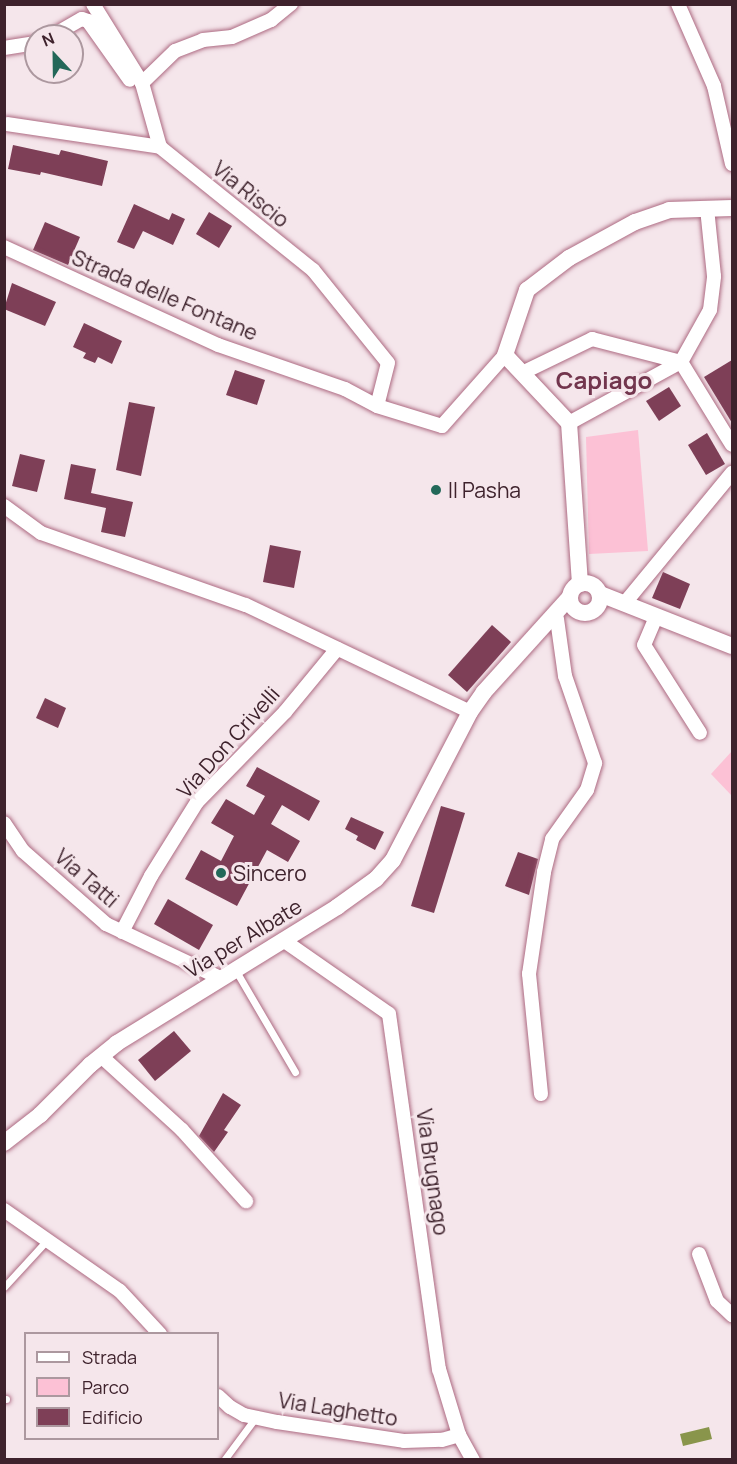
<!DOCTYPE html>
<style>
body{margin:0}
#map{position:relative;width:737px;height:1464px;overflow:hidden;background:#f5e6eb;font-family:Manrope,sans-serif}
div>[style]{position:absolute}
.green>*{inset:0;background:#fcc1d5}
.water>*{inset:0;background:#89954b}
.building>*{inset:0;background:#7e3f57}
.roads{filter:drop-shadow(0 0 2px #ad6a82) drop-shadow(0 0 2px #ad6a82)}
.service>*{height:7px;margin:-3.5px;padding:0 3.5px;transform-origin:3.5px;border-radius:3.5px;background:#fff}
.minor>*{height:14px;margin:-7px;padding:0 7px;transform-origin:7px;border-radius:7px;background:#fff}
.tertiary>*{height:16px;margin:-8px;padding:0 8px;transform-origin:8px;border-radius:8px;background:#fff}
.tertiary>.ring{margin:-8px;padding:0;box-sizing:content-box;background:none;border:16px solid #fff;border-radius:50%}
.dots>*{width:16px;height:16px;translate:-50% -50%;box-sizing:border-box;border:3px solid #f5e6eb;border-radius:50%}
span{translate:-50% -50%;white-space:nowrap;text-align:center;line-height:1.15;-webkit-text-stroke:6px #f5e6eb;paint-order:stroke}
.street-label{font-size:21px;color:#3e222c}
.poi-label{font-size:21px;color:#3e222c}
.left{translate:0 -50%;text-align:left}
.quarter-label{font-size:24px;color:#72354d;font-weight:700}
.frame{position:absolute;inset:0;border:6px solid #3e222c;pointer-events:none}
.legend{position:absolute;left:24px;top:1332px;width:195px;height:108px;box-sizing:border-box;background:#f5e6eb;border:2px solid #ac989f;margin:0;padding:8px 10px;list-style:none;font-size:18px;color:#3e222c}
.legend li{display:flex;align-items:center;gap:12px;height:30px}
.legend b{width:30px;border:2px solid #ac989f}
.north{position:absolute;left:24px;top:24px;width:60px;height:60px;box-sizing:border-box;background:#f5e6eb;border:2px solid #ac989f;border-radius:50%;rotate:338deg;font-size:16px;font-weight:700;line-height:24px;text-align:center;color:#3e222c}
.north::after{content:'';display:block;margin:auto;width:21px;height:27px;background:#236859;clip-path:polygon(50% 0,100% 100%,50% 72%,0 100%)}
</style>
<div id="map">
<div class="green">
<div style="clip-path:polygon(638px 430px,648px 551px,589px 554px,586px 437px)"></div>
<div style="clip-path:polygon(732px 751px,732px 796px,711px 774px)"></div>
</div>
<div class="water">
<div style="clip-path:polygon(709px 1427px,712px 1439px,683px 1446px,680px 1434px)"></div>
</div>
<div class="building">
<div style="clip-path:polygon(13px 145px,59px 155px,61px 150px,108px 161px,102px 186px,41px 172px,40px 175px,8px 169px)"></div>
<div style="clip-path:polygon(134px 204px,169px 220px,172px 213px,185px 219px,173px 245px,143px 231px,134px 249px,117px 242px)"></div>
<div style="clip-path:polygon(209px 212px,232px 226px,219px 248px,196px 234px)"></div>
<div style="clip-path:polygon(45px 222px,80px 237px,68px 265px,33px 250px)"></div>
<div style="clip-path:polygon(12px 283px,56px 302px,45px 326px,4px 309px)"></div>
<div style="clip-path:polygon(84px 323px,122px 341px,112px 364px,98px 357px,95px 363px,83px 358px,86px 353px,73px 347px)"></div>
<div style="clip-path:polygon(732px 360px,732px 423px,704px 377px)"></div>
<div style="clip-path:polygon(235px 370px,265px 380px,257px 405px,226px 395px)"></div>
<div style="clip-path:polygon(669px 387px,681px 406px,659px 421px,646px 401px)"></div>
<div style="clip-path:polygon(129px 402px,155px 407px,141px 476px,116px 470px)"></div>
<div style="clip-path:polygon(707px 433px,725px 464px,706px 475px,688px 445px)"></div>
<div style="clip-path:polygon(20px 454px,45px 460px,37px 492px,12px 486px)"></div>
<div style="clip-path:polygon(71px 464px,96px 469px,91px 493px,133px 502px,125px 537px,101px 532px,106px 508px,64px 499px)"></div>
<div style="clip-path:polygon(270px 545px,301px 551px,294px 588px,263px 582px)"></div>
<div style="clip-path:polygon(663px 572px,690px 584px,680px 609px,652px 598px)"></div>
<div style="clip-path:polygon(492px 625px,511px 642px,467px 692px,448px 675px)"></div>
<div style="clip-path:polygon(45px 698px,66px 708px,58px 728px,36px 718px)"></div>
<div style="clip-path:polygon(257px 767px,320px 801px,309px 821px,282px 805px,271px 824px,300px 841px,288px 862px,267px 850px,237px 906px,185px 879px,201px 850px,221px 861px,234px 836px,211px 823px,226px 799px,254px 815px,265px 796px,246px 786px)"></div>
<div style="clip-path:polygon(441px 806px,465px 813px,434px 913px,411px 906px)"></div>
<div style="clip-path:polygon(351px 817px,384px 832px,375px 850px,356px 840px,358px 836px,345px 829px)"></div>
<div style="clip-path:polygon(518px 852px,538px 859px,529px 895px,505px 886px)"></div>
<div style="clip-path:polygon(168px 899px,213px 925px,199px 950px,154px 924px)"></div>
<div style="clip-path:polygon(174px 1031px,191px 1051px,155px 1081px,138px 1060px)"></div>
<div style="clip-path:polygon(223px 1093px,241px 1105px,224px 1130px,228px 1132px,214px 1152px,199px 1136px)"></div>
</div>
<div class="roads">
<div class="service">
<div style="left:236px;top:971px;width:117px;rotate:59.7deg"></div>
<div style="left:4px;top:1287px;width:64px;rotate:-47.5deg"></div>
<div style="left:4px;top:1399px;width:2px"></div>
<div style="left:224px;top:1460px;width:54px;rotate:-53.3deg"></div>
</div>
<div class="minor">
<div style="left:93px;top:4px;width:93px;rotate:58.2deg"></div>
<div style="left:142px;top:83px;width:66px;rotate:74.3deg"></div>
<div style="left:160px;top:147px;width:196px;rotate:38.8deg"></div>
<div style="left:313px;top:270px;width:119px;rotate:51.1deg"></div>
<div style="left:388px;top:363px;width:44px;rotate:104.3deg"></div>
<div style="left:678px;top:4px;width:90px;rotate:66.3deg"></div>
<div style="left:714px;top:86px;width:80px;rotate:77deg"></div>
<div style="left:52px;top:36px;width:34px;rotate:-30deg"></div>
<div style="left:82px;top:19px;width:6px;rotate:18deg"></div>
<div style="left:88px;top:21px;width:72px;rotate:54.6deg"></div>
<div style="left:4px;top:48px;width:32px;rotate:-9deg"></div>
<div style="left:142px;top:83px;width:46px;rotate:-44.1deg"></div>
<div style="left:175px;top:51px;width:30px;rotate:-21deg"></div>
<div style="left:203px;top:40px;width:29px;rotate:-6deg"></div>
<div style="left:232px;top:37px;width:43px;rotate:-23.6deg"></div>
<div style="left:271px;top:20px;width:26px;rotate:-39deg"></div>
<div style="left:7px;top:124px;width:155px;rotate:8.5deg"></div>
<div style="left:4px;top:247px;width:235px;rotate:24.6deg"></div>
<div style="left:218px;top:345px;width:134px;rotate:19.1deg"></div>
<div style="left:345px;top:389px;width:36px;rotate:28deg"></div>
<div style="left:377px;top:406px;width:68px;rotate:17.1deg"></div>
<div style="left:442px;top:426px;width:95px;rotate:-48.4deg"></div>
<div style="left:522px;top:373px;width:78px;rotate:-25.9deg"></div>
<div style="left:592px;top:339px;width:92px;rotate:14.5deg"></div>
<div style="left:681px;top:362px;width:97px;rotate:58.4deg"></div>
<div style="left:569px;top:423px;width:128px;rotate:-28.6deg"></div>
<div style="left:681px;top:362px;width:60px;rotate:-60.9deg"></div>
<div style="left:710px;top:310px;width:34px;rotate:-83deg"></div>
<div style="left:714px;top:276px;width:68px;rotate:-95.9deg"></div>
<div style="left:4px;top:506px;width:46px;rotate:36.1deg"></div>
<div style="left:41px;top:533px;width:217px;rotate:19.4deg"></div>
<div style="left:246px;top:605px;width:248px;rotate:25.5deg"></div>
<div style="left:624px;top:604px;width:170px;rotate:-50.5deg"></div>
<div style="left:656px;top:617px;width:30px;rotate:113deg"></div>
<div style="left:644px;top:645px;width:104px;rotate:57.5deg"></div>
<div style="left:4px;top:823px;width:34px;rotate:56deg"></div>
<div style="left:23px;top:851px;width:111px;rotate:41.3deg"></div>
<div style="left:106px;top:924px;width:126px;rotate:25.3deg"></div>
<div style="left:122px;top:932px;width:63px;rotate:-62.6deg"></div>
<div style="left:151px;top:876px;width:87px;rotate:-58.1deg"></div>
<div style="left:197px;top:802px;width:126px;rotate:-45.6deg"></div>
<div style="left:285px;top:712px;width:82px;rotate:-50.5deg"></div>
<div style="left:283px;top:940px;width:129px;rotate:34.9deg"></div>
<div style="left:389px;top:1014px;width:359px;rotate:82deg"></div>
<div style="left:439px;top:1369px;width:69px;rotate:73.1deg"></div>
<div style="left:459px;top:1435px;width:29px;rotate:61deg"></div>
<div style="left:101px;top:1056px;width:110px;rotate:42.4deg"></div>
<div style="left:182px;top:1130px;width:96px;rotate:48deg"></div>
<div style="left:541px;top:1094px;width:121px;rotate:-95.7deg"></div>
<div style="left:529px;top:974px;width:103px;rotate:-81.6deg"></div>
<div style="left:544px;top:872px;width:34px;rotate:-76deg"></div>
<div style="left:552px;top:839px;width:60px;rotate:-54.5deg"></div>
<div style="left:587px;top:790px;width:28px;rotate:-73deg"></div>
<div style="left:595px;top:763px;width:92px;rotate:-109deg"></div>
<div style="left:565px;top:676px;width:58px;rotate:-98deg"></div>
<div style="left:4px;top:1210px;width:141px;rotate:34.9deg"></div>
<div style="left:120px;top:1291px;width:59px;rotate:47.1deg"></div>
<div style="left:699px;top:1254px;width:50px;rotate:69deg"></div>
<div style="left:717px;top:1301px;width:21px;rotate:43deg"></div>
<div style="left:218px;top:1396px;width:16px;rotate:43deg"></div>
<div style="left:230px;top:1407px;width:16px;rotate:30deg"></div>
<div style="left:244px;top:1415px;width:34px;rotate:12deg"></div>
<div style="left:277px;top:1422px;width:128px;rotate:8.5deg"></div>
<div style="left:404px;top:1441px;width:38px;rotate:-2deg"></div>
<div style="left:442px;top:1440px;width:18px;rotate:-16deg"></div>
</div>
<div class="tertiary">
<div class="ring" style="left:570px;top:583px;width:14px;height:14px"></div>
<div style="left:580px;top:584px;width:161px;rotate:-93.9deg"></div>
<div style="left:569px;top:423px;width:93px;rotate:-133.3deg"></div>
<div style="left:505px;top:355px;width:69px;rotate:-71.3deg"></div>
<div style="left:527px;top:290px;width:53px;rotate:-37.3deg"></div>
<div style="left:569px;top:258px;width:75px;rotate:-28.6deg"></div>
<div style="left:635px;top:222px;width:36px;rotate:-19deg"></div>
<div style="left:669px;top:210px;width:63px;rotate:-1.8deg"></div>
<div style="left:600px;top:594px;width:142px;rotate:21.5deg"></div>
<div style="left:4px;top:1143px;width:46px;rotate:-37.9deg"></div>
<div style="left:40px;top:1115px;width:71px;rotate:-45deg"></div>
<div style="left:90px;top:1065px;width:35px;rotate:-39deg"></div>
<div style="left:117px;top:1043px;width:259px;rotate:-31.7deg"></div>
<div style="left:337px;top:907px;width:48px;rotate:-35.7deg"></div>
<div style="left:376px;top:879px;width:25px;rotate:-48deg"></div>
<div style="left:393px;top:860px;width:167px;rotate:-62.5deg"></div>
<div style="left:470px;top:712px;width:24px;rotate:-55deg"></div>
<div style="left:484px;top:692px;width:127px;rotate:-47.9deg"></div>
</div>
</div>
<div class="dots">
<div style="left:436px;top:490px;background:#236859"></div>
<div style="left:221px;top:873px;background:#236859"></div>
</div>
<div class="street-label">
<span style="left:251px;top:194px;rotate:39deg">Via Riscio</span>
<span style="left:165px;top:295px;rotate:23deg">Strada delle Fontane</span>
<span style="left:228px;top:742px;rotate:-48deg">Via Don Crivelli</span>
<span style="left:87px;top:878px;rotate:41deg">Via Tatti</span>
<span style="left:243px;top:938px;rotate:-31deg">Via per Albate</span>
<span style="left:433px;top:1172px;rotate:82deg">Via Brugnago</span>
<span style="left:338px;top:1409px;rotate:9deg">Via Laghetto</span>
</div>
<div class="poi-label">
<span class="left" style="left:448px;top:490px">Il Pasha</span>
<span class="left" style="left:233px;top:873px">Sincero</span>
</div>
<div class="quarter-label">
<span style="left:604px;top:380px">Capiago</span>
</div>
<div class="frame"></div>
<ul class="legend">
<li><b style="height:8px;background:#fff"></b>Strada</li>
<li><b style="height:16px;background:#fcc1d5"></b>Parco</li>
<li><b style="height:16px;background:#7e3f57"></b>Edificio</li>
</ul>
<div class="north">N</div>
</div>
